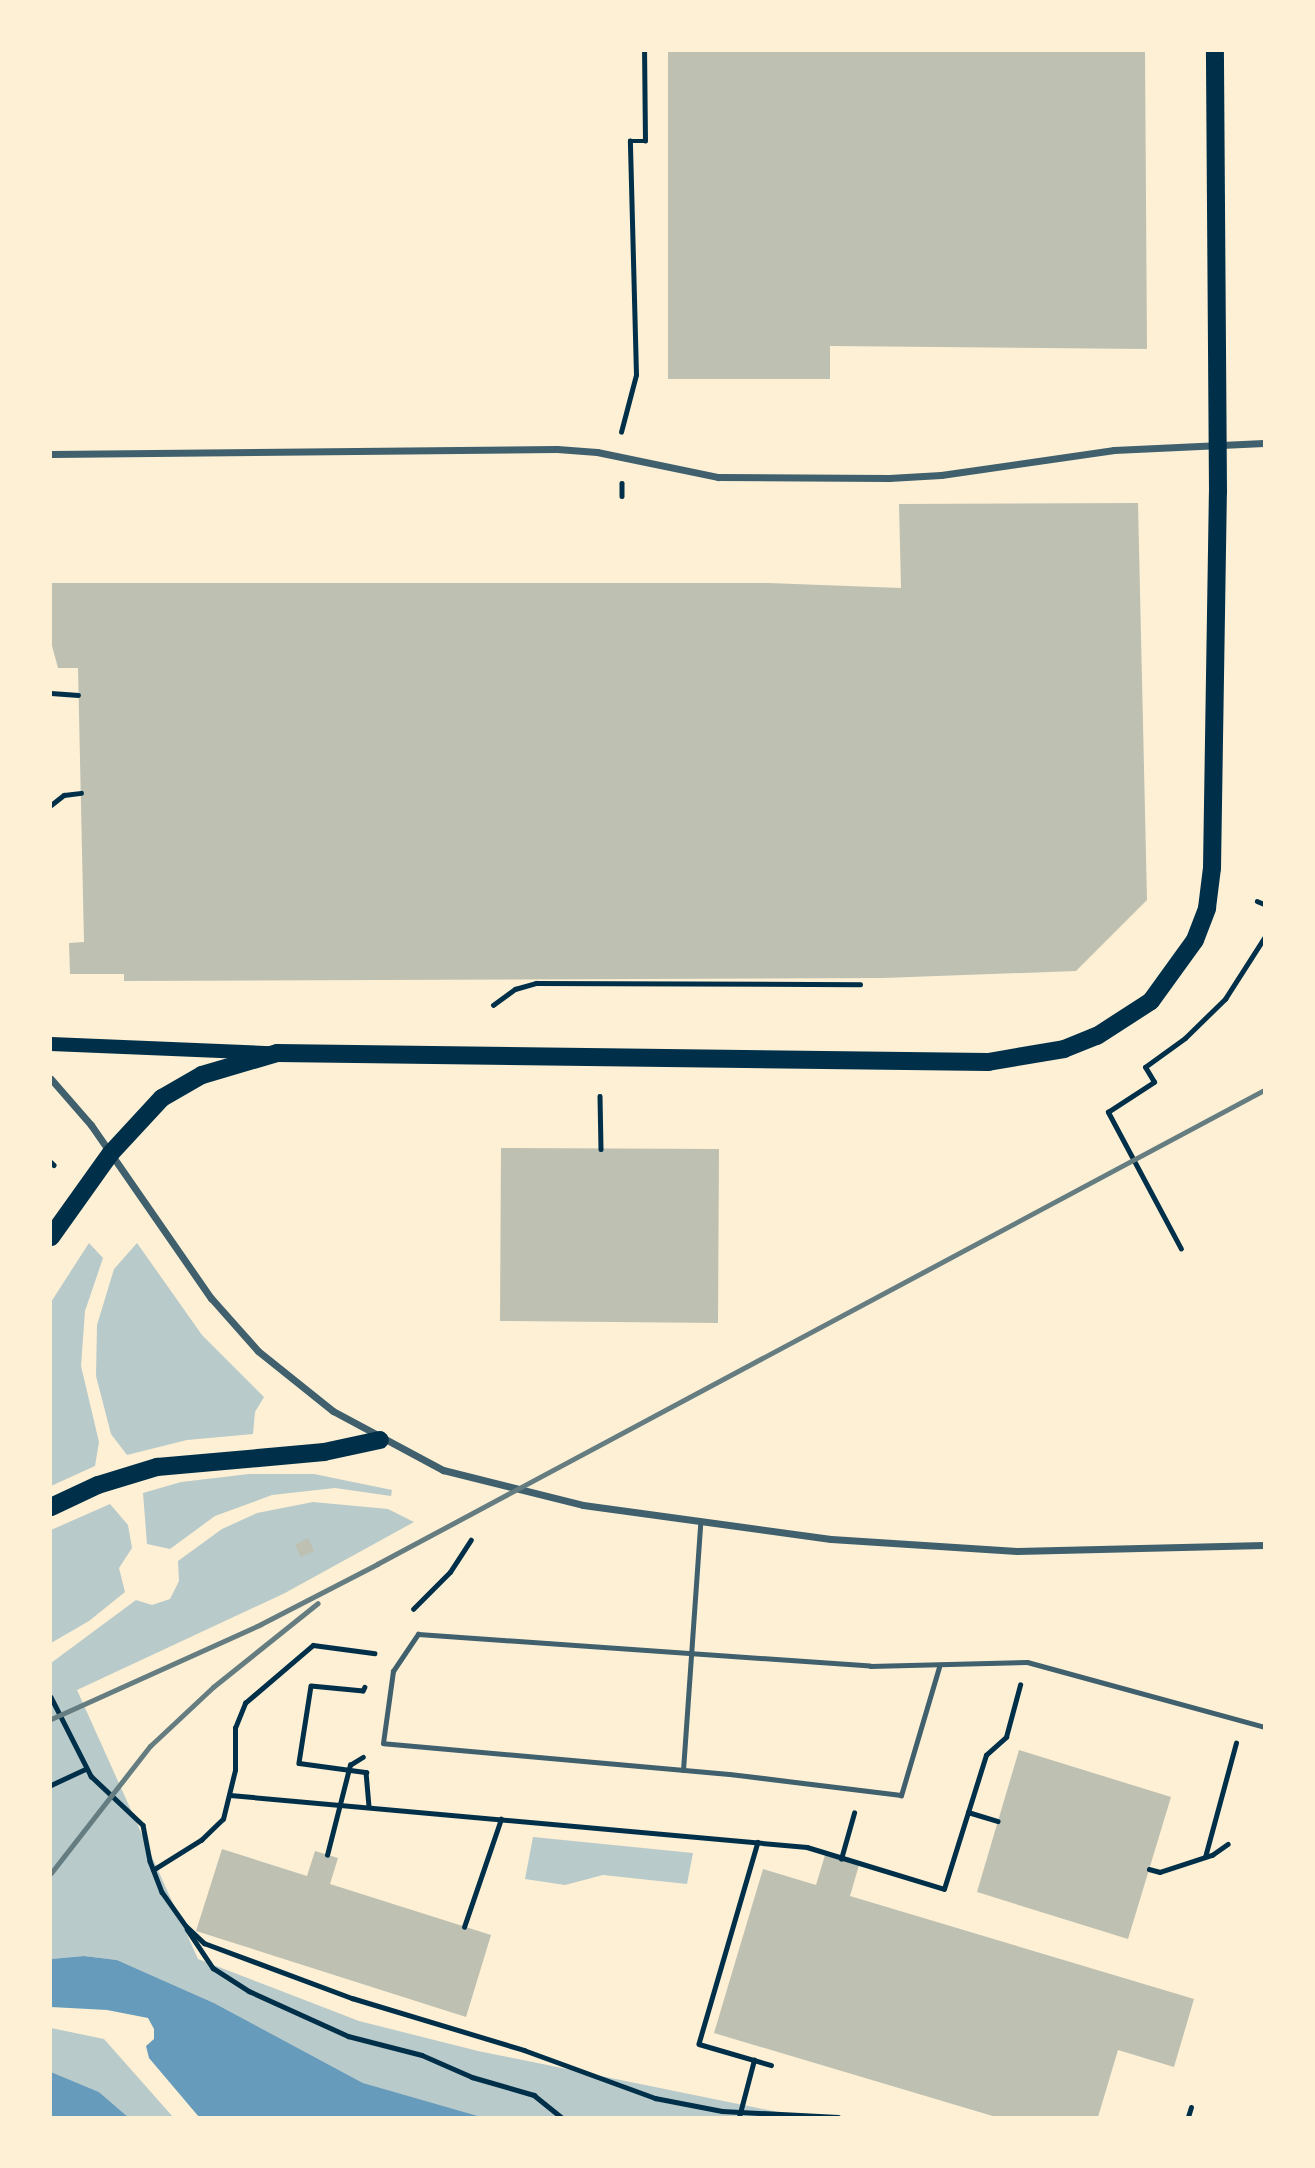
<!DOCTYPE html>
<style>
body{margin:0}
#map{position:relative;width:1315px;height:2168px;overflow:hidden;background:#fdf0d5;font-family:Rubik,sans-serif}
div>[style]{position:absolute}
.green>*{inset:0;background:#b9caca}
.water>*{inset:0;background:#669bbc}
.building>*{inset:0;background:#bec0b2}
.path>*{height:4.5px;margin:-2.25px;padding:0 2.25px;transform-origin:2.25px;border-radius:2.25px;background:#003049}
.service>*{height:5px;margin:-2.5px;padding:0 2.5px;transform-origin:2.5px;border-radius:2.5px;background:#3f606c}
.minor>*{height:7px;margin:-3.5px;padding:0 3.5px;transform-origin:3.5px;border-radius:3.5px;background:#3f606c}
.secondary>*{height:14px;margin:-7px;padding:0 7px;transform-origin:7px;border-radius:7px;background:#003049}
.primary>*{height:18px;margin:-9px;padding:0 9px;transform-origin:9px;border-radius:9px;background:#003049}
.rail>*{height:5px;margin:-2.5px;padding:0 2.5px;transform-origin:2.5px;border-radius:2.5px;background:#657d81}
span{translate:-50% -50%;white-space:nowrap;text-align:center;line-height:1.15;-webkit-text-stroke:7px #fdf0d5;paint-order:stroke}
.frame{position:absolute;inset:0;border:52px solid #fdf0d5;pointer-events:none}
</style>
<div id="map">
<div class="green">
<div style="clip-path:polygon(89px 1243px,103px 1258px,85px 1311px,81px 1366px,99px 1442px,95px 1466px,51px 1486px,51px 1302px)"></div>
<div style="clip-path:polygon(137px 1243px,202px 1335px,264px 1397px,255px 1412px,253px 1434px,187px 1440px,127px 1455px,111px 1434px,96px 1376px,97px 1325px,114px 1269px)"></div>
<div style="clip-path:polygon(249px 1474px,314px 1474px,392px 1490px,391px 1496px,335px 1488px,272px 1495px,215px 1516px,170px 1549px,147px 1544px,143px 1493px,181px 1482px)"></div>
<div style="clip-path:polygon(313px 1502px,388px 1509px,414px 1522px,285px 1593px,77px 1690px,198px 1959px,359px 2021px,478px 2051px,802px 2117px,475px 2117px,363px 2083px,214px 2003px,117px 1960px,84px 1956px,51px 1959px,51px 1663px,136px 1600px,152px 1605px,170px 1599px,179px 1581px,178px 1561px,222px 1529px,257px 1513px)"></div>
<div style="clip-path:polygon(110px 1504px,128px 1525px,132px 1548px,119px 1568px,125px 1592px,89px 1621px,51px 1643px,51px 1530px)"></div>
<div style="clip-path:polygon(533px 1837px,693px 1853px,687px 1884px,603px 1875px,565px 1885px,525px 1879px)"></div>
<div style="clip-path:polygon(51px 2028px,104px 2039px,173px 2117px,128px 2117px,99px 2092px,51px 2072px)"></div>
</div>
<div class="water">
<div style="clip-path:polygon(84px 1956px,117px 1960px,214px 2003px,363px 2083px,481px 2117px,199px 2117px,149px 2058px,146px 2046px,154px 2039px,154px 2029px,148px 2018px,107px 2010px,51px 2007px,51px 1959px)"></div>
<div style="clip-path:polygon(51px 2072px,99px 2092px,128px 2117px,51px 2117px)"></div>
</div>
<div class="building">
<div style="clip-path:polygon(668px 51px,1145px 51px,1147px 349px,830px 346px,830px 379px,668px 379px)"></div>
<div style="clip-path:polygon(1138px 503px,1147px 900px,1076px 971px,883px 978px,124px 981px,124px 974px,70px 974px,69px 943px,84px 942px,78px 668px,58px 668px,51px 642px,51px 583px,768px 583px,901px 588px,899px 504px)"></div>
<div style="clip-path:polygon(501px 1148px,719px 1149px,718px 1323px,500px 1321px)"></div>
<div style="clip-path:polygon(308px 1538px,314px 1551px,301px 1557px,295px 1545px)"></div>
<div style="clip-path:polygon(1019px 1750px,1171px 1797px,1128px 1939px,977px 1892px)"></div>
<div style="clip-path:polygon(222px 1849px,307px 1876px,315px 1851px,338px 1858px,330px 1884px,491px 1935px,466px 2017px,196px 1931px)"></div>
<div style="clip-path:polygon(825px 1855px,859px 1865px,850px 1896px,1194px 1999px,1174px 2067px,1118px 2050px,1098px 2117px,996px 2117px,714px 2033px,763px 1869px,816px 1885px)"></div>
</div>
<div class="path">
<div style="left:621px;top:432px;width:59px;rotate:-75.3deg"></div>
<div style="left:636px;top:375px;width:234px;rotate:-91.5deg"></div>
<div style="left:630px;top:141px;width:15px"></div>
<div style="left:645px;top:141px;width:90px;rotate:-90.6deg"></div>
<div style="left:622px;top:483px;width:13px;rotate:90deg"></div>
<div style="left:51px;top:693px;width:27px;rotate:4deg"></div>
<div style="left:51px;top:805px;width:16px;rotate:-38deg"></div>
<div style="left:64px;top:795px;width:17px;rotate:-7deg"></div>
<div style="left:1257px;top:901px;width:8px;rotate:23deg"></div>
<div style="left:493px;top:1005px;width:27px;rotate:-36deg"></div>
<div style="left:515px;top:989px;width:22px;rotate:-16deg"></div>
<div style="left:536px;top:983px;width:324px;rotate:0.2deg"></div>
<div style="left:600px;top:1096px;width:53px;rotate:88.9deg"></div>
<div style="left:51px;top:1162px;width:4px;rotate:45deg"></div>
<div style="left:1181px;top:1249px;width:155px;rotate:-118.1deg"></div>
<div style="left:1108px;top:1112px;width:55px;rotate:-33.1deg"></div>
<div style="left:1154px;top:1082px;width:17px;rotate:-121deg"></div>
<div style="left:1145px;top:1067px;width:49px;rotate:-35.9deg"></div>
<div style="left:1185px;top:1038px;width:56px;rotate:-44.3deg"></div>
<div style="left:1225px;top:999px;width:72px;rotate:-57.4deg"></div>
<div style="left:413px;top:1609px;width:52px;rotate:-45deg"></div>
<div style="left:450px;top:1572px;width:38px;rotate:-57deg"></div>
<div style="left:365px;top:1687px;width:4px;rotate:117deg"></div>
<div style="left:363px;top:1691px;width:52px;rotate:-174.5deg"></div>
<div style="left:311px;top:1686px;width:78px;rotate:98.9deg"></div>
<div style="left:299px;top:1763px;width:68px;rotate:7.7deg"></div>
<div style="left:366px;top:1772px;width:35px;rotate:85deg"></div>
<div style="left:51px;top:1697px;width:89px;rotate:63.1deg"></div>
<div style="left:91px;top:1776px;width:71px;rotate:43.3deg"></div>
<div style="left:143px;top:1825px;width:37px;rotate:79deg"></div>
<div style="left:150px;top:1861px;width:33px;rotate:69deg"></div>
<div style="left:162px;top:1892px;width:42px;rotate:54.8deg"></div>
<div style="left:186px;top:1926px;width:25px;rotate:43deg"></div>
<div style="left:204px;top:1943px;width:158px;rotate:20.4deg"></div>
<div style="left:352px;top:1998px;width:180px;rotate:16.8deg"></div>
<div style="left:524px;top:2050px;width:140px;rotate:20.1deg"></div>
<div style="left:655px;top:2098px;width:68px;rotate:11deg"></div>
<div style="left:722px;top:2111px;width:116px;rotate:3deg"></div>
<div style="left:51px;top:1785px;width:38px;rotate:-25deg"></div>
<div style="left:230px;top:1795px;width:579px;rotate:5.15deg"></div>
<div style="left:807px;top:1847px;width:143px;rotate:17deg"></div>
<div style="left:944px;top:1889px;width:140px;rotate:-72.6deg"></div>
<div style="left:986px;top:1755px;width:27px;rotate:-42deg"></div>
<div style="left:1006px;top:1737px;width:54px;rotate:-74.9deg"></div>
<div style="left:968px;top:1812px;width:31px;rotate:17deg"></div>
<div style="left:758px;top:1842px;width:210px;rotate:106.3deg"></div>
<div style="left:699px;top:2044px;width:75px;rotate:16.3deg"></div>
<div style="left:327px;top:1855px;width:93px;rotate:-75.7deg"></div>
<div style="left:350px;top:1765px;width:15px;rotate:-32deg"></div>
<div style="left:1205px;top:1857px;width:118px;rotate:-74.8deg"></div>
<div style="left:841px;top:1859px;width:48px;rotate:-74.2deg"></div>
<div style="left:1149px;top:1869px;width:11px;rotate:15deg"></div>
<div style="left:1160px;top:1872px;width:55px;rotate:-18.1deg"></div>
<div style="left:1212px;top:1855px;width:19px;rotate:-35deg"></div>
<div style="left:153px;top:1870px;width:57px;rotate:-32deg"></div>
<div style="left:201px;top:1840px;width:30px;rotate:-44deg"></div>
<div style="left:223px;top:1819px;width:50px;rotate:-76.2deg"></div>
<div style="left:235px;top:1770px;width:42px;rotate:-90deg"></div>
<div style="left:235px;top:1728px;width:27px;rotate:-68deg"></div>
<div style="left:245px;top:1703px;width:89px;rotate:-40.5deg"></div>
<div style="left:313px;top:1645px;width:62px;rotate:7.5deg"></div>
<div style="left:464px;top:1927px;width:114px;rotate:-71.1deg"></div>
<div style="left:187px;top:1929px;width:47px;rotate:56.3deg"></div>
<div style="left:213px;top:1968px;width:43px;rotate:32.6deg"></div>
<div style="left:249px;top:1991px;width:109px;rotate:24.4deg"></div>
<div style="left:348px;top:2036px;width:76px;rotate:14.4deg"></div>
<div style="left:422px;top:2055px;width:55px;rotate:23.7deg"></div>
<div style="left:472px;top:2077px;width:65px;rotate:16.2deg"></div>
<div style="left:534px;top:2095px;width:35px;rotate:39deg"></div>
<div style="left:739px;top:2117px;width:59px;rotate:-75.3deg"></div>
<div style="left:1188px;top:2117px;width:10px;rotate:-73deg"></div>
</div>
<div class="service">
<div style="left:939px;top:1667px;width:134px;rotate:106.5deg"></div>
<div style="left:901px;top:1795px;width:173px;rotate:-173deg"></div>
<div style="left:729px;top:1774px;width:347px;rotate:-174.9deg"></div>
<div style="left:383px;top:1743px;width:73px;rotate:-82.1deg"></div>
<div style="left:393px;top:1671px;width:45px;rotate:-56deg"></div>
<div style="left:418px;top:1634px;width:453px;rotate:4deg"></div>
<div style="left:870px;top:1666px;width:157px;rotate:-1.5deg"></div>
<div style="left:1027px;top:1662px;width:246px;rotate:15.3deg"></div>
<div style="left:683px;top:1770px;width:247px;rotate:-86deg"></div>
</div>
<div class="minor">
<div style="left:51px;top:454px;width:506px;rotate:-0.57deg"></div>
<div style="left:557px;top:449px;width:40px;rotate:4.3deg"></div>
<div style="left:597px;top:452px;width:124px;rotate:11.7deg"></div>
<div style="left:718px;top:477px;width:171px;rotate:0.3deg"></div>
<div style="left:889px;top:478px;width:52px;rotate:-3.3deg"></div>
<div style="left:941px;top:475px;width:175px;rotate:-8.2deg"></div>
<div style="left:1114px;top:450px;width:150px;rotate:-2.7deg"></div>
<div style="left:51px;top:1079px;width:61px;rotate:49deg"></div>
<div style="left:91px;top:1125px;width:211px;rotate:55.3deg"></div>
<div style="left:211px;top:1298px;width:71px;rotate:48.4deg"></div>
<div style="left:258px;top:1351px;width:96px;rotate:38.7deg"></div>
<div style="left:333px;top:1411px;width:125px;rotate:28.2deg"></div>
<div style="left:443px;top:1470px;width:144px;rotate:14deg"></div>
<div style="left:583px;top:1505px;width:250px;rotate:7.8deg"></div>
<div style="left:831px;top:1539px;width:186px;rotate:3.7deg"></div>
<div style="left:1017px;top:1551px;width:247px;rotate:-1.4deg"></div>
</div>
<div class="secondary">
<div style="left:51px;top:1044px;width:219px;rotate:2.4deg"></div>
</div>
<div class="primary">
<div style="left:51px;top:1237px;width:103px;rotate:-54.5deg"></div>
<div style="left:111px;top:1153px;width:75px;rotate:-47.2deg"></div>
<div style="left:162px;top:1098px;width:46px;rotate:-29.9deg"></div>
<div style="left:202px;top:1075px;width:78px;rotate:-16.3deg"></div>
<div style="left:277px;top:1053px;width:711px;rotate:0.73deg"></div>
<div style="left:988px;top:1062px;width:77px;rotate:-9.7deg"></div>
<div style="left:1064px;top:1049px;width:35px;rotate:-22deg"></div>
<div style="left:1097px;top:1036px;width:64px;rotate:-32.9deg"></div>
<div style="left:1151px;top:1001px;width:75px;rotate:-54.2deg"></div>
<div style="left:1195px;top:940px;width:34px;rotate:-69deg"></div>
<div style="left:1207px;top:908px;width:40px;rotate:-82.9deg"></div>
<div style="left:1212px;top:868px;width:376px;rotate:-89.1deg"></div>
<div style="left:1218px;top:492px;width:441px;rotate:-90.4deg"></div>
<div style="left:51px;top:1507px;width:52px;rotate:-25.1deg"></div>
<div style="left:98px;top:1485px;width:62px;rotate:-17deg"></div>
<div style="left:157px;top:1467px;width:168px;rotate:-5.1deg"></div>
<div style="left:324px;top:1452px;width:57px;rotate:-12.1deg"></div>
</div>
<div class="rail">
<div style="left:51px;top:1719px;width:230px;rotate:-24.3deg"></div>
<div style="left:261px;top:1624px;width:131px;rotate:-27.3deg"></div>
<div style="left:377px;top:1564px;width:1006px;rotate:-28.12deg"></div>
<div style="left:51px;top:1873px;width:161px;rotate:-52.1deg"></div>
<div style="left:150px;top:1746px;width:86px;rotate:-43.1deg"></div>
<div style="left:213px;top:1687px;width:134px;rotate:-38.7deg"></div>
</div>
<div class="frame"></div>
</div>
